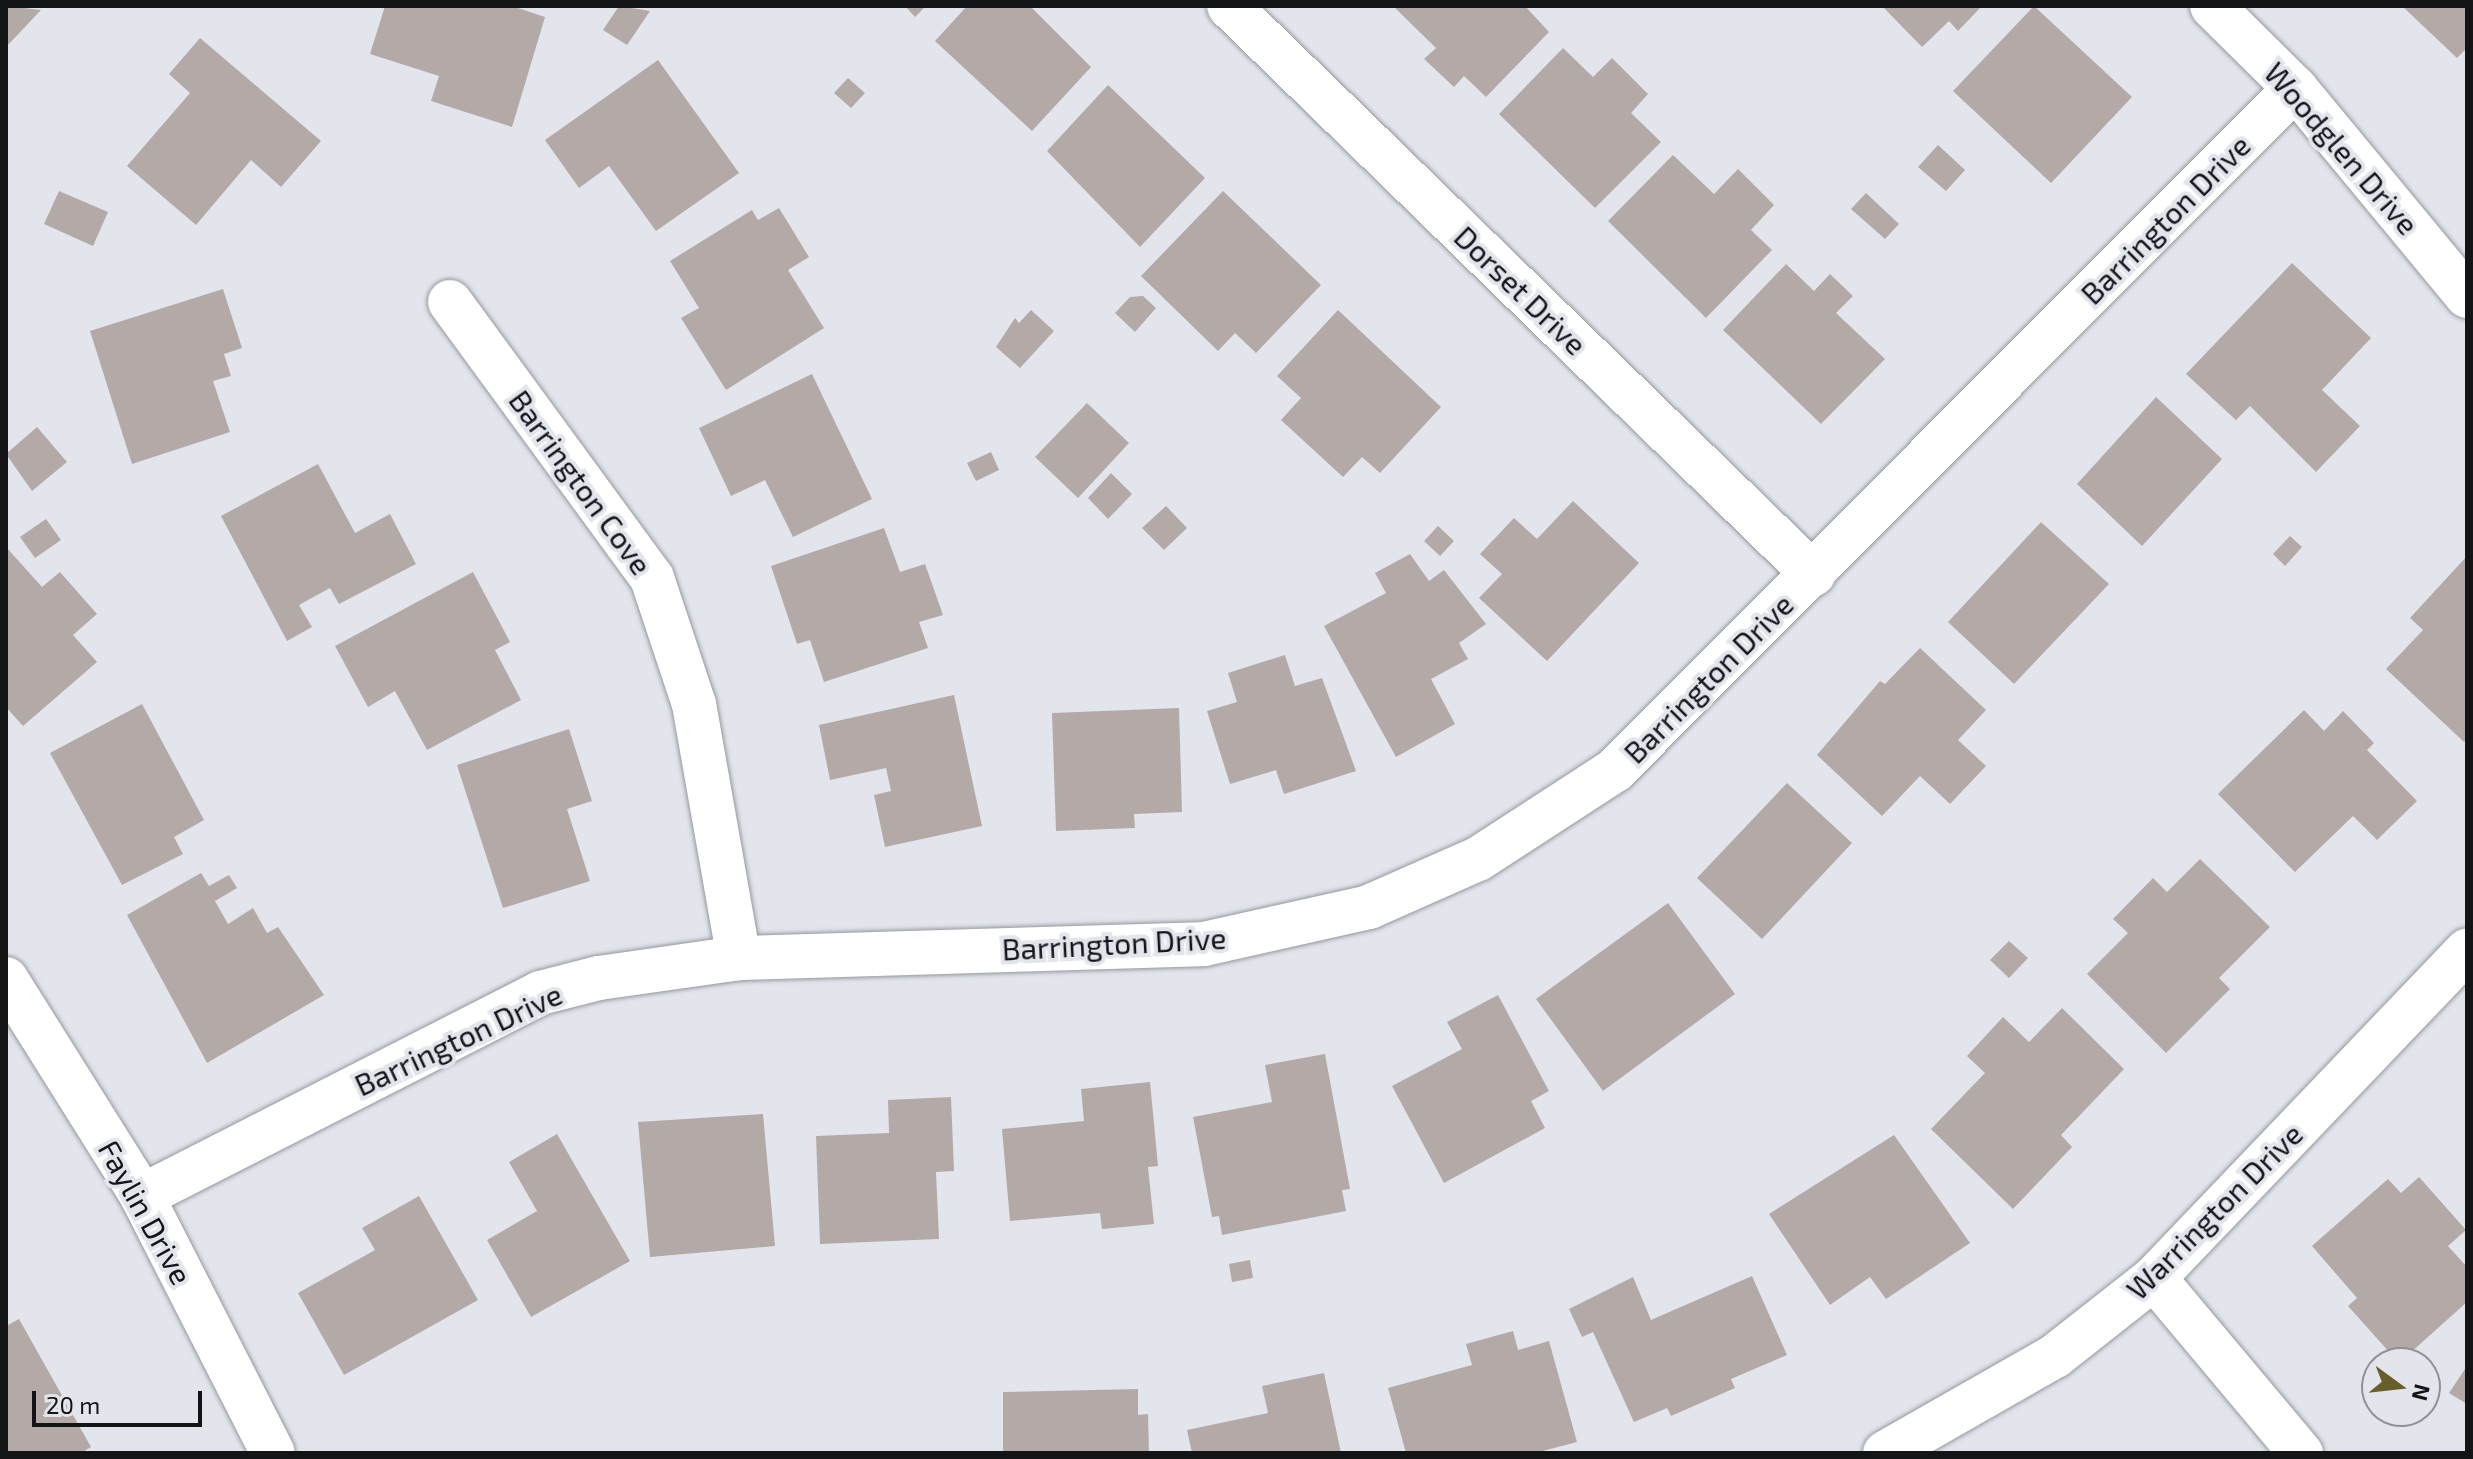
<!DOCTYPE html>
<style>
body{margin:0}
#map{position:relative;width:2473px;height:1459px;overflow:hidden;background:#e2e5ec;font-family:"Exo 2",sans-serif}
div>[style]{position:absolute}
.building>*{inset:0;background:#b3aaa7}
.roads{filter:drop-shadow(0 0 2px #95989f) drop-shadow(0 0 2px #95989f)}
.minor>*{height:44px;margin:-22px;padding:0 22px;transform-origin:22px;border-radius:22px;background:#fff}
span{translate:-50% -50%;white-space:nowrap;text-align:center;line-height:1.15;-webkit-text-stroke:8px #e2e5ec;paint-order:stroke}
.street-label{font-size:30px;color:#131416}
.frame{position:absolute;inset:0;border:8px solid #131416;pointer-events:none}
.north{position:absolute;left:2361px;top:1347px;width:80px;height:80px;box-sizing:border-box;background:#e2e5ec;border:2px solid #8f9196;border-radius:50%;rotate:105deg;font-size:22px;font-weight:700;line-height:32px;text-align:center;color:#131416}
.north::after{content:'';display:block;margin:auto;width:28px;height:36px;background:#685e2a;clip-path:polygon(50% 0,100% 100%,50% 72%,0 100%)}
.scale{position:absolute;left:32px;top:1391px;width:170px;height:36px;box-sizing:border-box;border:4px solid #131416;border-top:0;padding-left:10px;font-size:24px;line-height:28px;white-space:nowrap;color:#131416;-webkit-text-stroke:6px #e2e5ec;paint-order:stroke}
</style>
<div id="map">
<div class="building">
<div style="clip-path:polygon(6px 6px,41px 10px,6px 47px)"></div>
<div style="clip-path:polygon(385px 6px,512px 6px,545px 17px,512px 127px,431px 101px,439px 76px,370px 54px)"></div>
<div style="clip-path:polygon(619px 6px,650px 11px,627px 45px,603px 30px)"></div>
<div style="clip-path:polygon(905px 6px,926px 6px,915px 17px)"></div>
<div style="clip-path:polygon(967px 6px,1030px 6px,1091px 67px,1032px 131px,935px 41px)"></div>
<div style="clip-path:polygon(1393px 6px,1525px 6px,1549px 32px,1486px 97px,1464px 76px,1454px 87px,1424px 59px,1436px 48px)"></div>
<div style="clip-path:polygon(1882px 6px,1982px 6px,1958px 31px,1949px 21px,1922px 47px)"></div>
<div style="clip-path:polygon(2034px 6px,2132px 97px,2051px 183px,1953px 91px)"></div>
<div style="clip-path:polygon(2402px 6px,2467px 6px,2467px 48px,2457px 58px)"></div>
<div style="clip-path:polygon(200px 38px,321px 141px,281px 187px,251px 160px,196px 225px,127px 166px,190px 93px,169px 74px)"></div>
<div style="clip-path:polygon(1563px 48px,1593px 77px,1612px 58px,1648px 94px,1631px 113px,1661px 142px,1595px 208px,1499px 114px)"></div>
<div style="clip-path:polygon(658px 60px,739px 173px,656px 231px,609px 166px,579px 188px,545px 140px)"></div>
<div style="clip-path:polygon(848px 78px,865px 93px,851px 108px,834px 93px)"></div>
<div style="clip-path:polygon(1108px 85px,1205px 178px,1140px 247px,1047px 151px)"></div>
<div style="clip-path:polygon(1938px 145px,1965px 170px,1946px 191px,1918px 167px)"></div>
<div style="clip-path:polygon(1673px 155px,1714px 194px,1738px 169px,1774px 205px,1751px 230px,1772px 250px,1706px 318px,1608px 221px)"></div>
<div style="clip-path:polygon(59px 191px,108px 212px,93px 246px,44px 224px)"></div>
<div style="clip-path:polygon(1223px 191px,1321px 285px,1256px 353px,1235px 333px,1218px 351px,1141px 276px)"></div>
<div style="clip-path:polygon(1866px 193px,1899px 224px,1885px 239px,1851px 209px)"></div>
<div style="clip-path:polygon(779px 208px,809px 257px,788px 270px,824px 328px,726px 390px,681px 318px,699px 308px,670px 261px,752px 210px,758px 220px)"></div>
<div style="clip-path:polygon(2292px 263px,2371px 338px,2322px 390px,2360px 426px,2316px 472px,2250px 406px,2236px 420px,2186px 374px)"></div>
<div style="clip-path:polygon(1786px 264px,1814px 291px,1830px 274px,1853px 296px,1836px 313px,1885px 359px,1821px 424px,1723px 330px)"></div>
<div style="clip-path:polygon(223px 289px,242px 348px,224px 354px,231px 376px,213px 381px,230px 432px,132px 464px,90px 331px)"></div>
<div style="clip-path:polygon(1143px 296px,1156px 308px,1135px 332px,1115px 313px,1130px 297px)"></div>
<div style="clip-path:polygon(1031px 310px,1054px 331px,1020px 368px,996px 347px,1015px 318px,1019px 323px)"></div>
<div style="clip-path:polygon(1338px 310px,1441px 407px,1380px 473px,1362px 457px,1343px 477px,1281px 420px,1301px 398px,1277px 376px)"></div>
<div style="clip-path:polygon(812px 374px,872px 499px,793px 537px,765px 480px,731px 496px,699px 428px)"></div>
<div style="clip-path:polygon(2156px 397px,2222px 459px,2142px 546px,2077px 484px)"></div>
<div style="clip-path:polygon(1087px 403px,1129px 443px,1078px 498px,1035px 457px)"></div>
<div style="clip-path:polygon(37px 427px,67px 462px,32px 491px,6px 454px)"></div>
<div style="clip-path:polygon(991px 452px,999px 470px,976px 481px,967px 463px)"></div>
<div style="clip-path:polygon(318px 464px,355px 533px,390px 514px,416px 564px,339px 604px,330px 588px,299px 605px,312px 627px,287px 641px,221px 516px)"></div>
<div style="clip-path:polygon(1111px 473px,1132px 494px,1108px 519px,1088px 498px)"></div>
<div style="clip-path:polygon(1573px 501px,1639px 563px,1547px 661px,1479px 598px,1502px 574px,1480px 554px,1514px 518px,1537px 539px)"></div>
<div style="clip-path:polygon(1166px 506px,1187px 528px,1164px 550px,1142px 528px)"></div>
<div style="clip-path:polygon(46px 519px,61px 540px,35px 558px,20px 537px)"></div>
<div style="clip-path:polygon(2041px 522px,2109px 584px,2014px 684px,1948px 622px)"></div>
<div style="clip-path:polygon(1438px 526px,1454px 541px,1440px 556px,1424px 541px)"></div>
<div style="clip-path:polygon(884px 528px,900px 572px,925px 564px,943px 615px,919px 622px,928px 648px,824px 682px,810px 640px,797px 644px,771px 566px)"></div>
<div style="clip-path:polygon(2290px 536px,2302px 547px,2285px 566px,2273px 554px)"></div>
<div style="clip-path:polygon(6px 547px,42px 587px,60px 572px,97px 614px,73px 635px,97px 662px,23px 726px,6px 707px)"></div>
<div style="clip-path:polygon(1410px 554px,1429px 581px,1444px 570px,1486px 624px,1459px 643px,1468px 659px,1431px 679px,1455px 724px,1396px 757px,1324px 626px,1386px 593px,1375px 573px)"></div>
<div style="clip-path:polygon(2467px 556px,2467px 739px,2464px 742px,2386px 669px,2423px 630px,2410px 618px)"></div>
<div style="clip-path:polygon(473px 572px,510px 642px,495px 650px,521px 700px,427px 750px,395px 691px,368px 707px,335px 646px)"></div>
<div style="clip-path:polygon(1920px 648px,1986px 710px,1958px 740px,1986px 766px,1950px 804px,1920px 776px,1882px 816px,1817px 755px,1880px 681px,1885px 684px)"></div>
<div style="clip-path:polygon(1285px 655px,1295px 686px,1322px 678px,1356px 771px,1284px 794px,1276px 770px,1230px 784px,1207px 711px,1237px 702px,1228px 673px)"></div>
<div style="clip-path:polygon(954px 695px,982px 826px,885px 847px,874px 795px,891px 791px,886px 768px,830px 780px,819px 725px)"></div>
<div style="clip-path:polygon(142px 704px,204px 820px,174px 837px,183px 854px,122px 885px,50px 753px)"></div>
<div style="clip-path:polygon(1179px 708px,1182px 812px,1134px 814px,1135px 828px,1056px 831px,1052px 713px)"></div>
<div style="clip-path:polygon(2304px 710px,2324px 731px,2343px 711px,2374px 743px,2367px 750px,2417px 801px,2377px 840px,2353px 816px,2295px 872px,2218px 794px)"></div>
<div style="clip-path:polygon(569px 729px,592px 801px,567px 809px,590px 881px,503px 908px,457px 765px)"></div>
<div style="clip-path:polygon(1787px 783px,1852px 843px,1762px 939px,1697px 878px)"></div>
<div style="clip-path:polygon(2200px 859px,2270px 927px,2219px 978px,2230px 989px,2166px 1053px,2087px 974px,2128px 933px,2113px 919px,2153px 878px,2167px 892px)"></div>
<div style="clip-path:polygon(201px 873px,209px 886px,229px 875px,237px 888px,215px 901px,228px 924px,253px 908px,267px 933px,278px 927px,324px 995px,207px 1063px,127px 915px)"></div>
<div style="clip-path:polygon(1668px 903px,1735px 994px,1603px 1091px,1536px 999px)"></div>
<div style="clip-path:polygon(2009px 941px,2028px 958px,2009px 978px,1990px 960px)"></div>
<div style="clip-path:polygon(1498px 995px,1549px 1091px,1531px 1101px,1545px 1128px,1444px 1183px,1392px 1086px,1462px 1049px,1447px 1022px)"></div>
<div style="clip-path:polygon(2062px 1008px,2124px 1069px,2061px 1135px,2072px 1147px,2013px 1209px,1931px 1129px,1985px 1073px,1967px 1056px,2003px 1017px,2029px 1042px)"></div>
<div style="clip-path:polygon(1325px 1054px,1350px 1189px,1342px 1190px,1346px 1211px,1222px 1235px,1219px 1216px,1212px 1217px,1193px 1117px,1272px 1102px,1265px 1065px)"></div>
<div style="clip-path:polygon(1150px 1082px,1158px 1166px,1148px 1167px,1154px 1224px,1102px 1229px,1100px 1213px,1010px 1221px,1002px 1129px,1084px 1121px,1081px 1089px)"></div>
<div style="clip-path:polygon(951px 1097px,954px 1171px,936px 1172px,939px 1239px,820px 1244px,816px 1136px,889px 1133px,888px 1100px)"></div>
<div style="clip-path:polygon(763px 1114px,775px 1246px,650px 1257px,638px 1122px)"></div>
<div style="clip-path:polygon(557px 1134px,630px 1261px,531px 1317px,487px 1240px,537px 1211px,509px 1162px)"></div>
<div style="clip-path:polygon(1894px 1135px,1970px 1243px,1886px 1299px,1870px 1277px,1830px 1305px,1769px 1214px)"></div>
<div style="clip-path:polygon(2419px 1177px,2466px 1230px,2448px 1246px,2467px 1267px,2467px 1302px,2399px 1363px,2348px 1306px,2357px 1298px,2312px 1246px,2388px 1179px,2401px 1193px)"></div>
<div style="clip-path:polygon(419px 1196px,478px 1300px,344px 1375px,298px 1293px,375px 1250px,362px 1228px)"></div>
<div style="clip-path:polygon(1250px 1260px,1253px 1278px,1232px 1282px,1229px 1264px)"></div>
<div style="clip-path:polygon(1752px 1276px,1787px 1355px,1731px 1379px,1735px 1388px,1671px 1416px,1667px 1408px,1634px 1422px,1593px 1332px,1582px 1337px,1569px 1309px,1633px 1277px,1651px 1320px)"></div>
<div style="clip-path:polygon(19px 1319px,91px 1447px,81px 1453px,6px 1453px,6px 1326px)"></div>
<div style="clip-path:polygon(1513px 1331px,1518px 1350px,1549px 1341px,1577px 1442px,1535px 1453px,1406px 1453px,1388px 1388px,1472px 1365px,1466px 1344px)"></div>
<div style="clip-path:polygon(2467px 1366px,2467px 1404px,2449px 1393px)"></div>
<div style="clip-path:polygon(1324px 1373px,1341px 1453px,1192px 1453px,1187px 1430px,1268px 1413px,1262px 1386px)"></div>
<div style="clip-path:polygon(1138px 1389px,1138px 1415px,1148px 1414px,1149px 1453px,1003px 1453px,1003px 1392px)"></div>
</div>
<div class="roads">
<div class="minor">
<div style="left:1229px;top:6px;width:815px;rotate:44.2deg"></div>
<div style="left:2212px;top:6px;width:117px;rotate:44.7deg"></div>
<div style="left:2295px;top:88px;width:270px;rotate:50.4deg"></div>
<div style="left:450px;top:302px;width:342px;rotate:53.8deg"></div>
<div style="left:652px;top:578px;width:133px;rotate:71.6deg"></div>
<div style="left:694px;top:704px;width:258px;rotate:80deg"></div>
<div style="left:6px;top:979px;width:256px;rotate:57.9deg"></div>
<div style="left:142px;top:1196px;width:288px;rotate:63deg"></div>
<div style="left:142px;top:1196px;width:447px;rotate:-27deg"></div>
<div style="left:540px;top:993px;width:61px;rotate:-14.3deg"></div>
<div style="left:599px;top:978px;width:141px;rotate:-8.1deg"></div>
<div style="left:739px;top:958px;width:465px;rotate:-1.7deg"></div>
<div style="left:1204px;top:944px;width:169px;rotate:-12.6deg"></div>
<div style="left:1369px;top:907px;width:119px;rotate:-23.8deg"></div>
<div style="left:1478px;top:859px;width:163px;rotate:-33deg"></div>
<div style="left:1615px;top:770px;width:963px;rotate:-45.08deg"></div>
<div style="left:2154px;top:1278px;width:229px;rotate:50deg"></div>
<div style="left:1885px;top:1453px;width:196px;rotate:-29.7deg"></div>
<div style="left:2055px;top:1356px;width:126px;rotate:-38.2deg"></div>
<div style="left:2154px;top:1278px;width:453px;rotate:-46.3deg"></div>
</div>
</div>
<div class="street-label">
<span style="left:2342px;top:148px;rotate:49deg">Woodglen Drive</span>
<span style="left:2165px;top:219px;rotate:-45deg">Barrington Drive</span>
<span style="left:1521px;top:290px;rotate:44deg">Dorset Drive</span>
<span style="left:581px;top:482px;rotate:54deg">Barrington Cove</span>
<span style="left:1708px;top:678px;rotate:-45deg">Barrington Drive</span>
<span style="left:1114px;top:943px;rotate:-3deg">Barrington Drive</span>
<span style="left:458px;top:1039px;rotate:-25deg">Barrington Drive</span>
<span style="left:2214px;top:1211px;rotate:-45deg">Warrington Drive</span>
<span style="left:146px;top:1212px;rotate:61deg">Faylin Drive</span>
</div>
<div class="frame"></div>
<div class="north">N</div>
<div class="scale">20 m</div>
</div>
